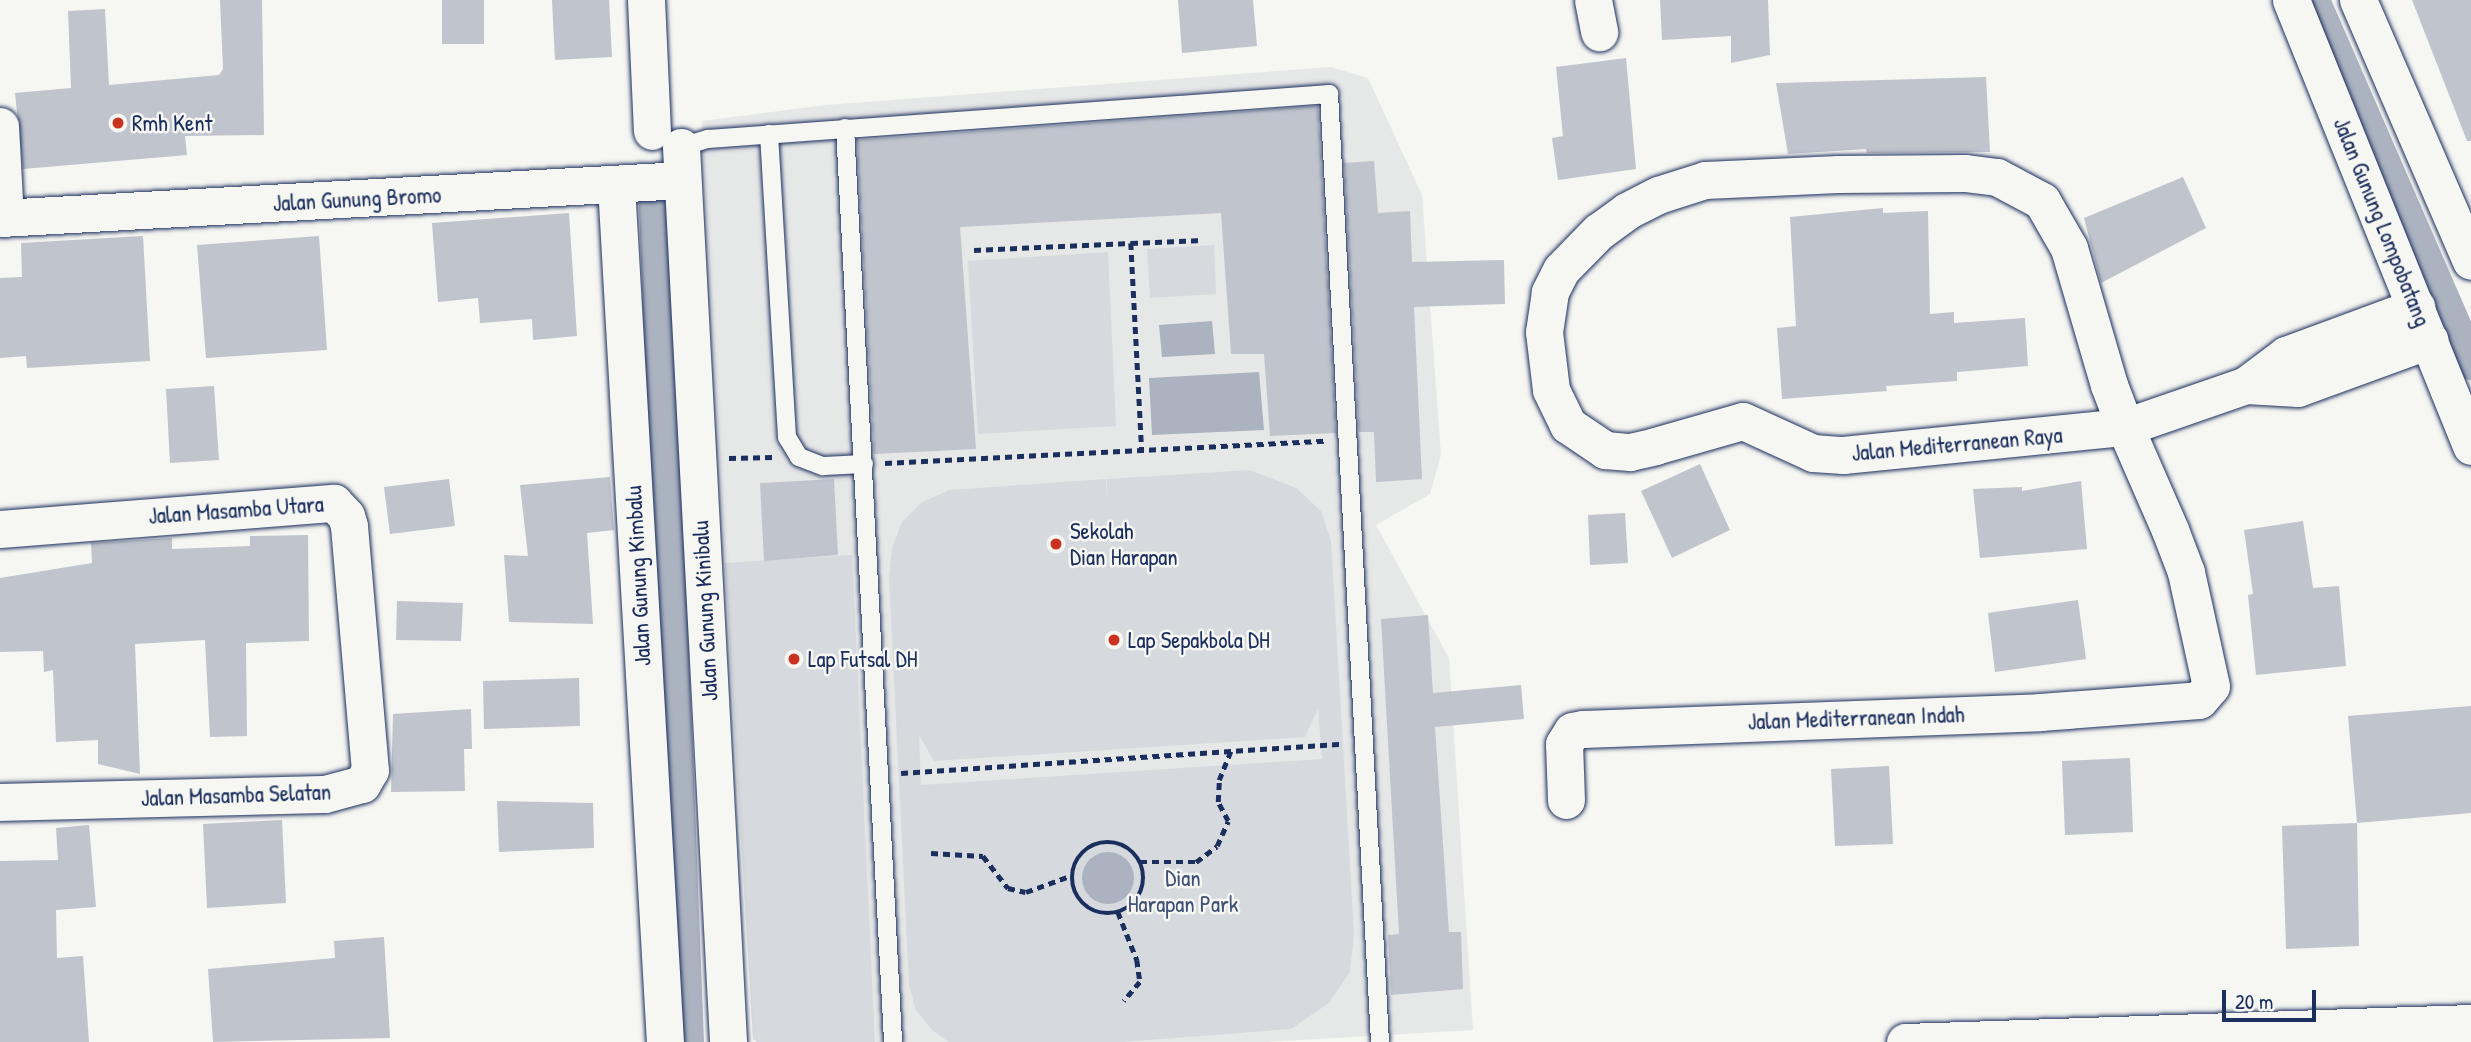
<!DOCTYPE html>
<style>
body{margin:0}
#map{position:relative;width:2471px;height:1042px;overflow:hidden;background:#f6f6f2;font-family:"Patrick Hand",sans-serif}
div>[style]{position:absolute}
.built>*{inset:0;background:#e6e7e7}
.green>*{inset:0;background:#d6d9dd}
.water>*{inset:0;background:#abb2c0}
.round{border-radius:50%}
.canal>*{height:33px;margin:-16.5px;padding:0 16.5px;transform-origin:16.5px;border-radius:16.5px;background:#abb2c0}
.building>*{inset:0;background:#c0c4cd}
.path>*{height:4.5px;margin-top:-2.25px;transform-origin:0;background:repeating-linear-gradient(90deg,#1b2f5e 0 7px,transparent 0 12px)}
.path>.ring{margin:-2.25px;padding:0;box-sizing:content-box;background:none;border:4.5px solid #1b2f5e;border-radius:50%}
.roads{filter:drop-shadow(0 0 2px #1b2f5e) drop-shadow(0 0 2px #1b2f5e)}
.service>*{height:18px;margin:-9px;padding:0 9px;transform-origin:9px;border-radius:9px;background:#f6f6f2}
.minor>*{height:37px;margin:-18.5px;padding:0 18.5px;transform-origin:18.5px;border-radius:18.5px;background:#f6f6f2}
.dots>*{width:19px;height:19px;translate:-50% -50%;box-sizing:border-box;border:4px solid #f6f6f2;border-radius:50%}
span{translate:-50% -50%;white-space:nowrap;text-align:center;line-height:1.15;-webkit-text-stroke:5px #f6f6f2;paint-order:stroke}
.poi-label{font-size:23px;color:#1b2f5e}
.left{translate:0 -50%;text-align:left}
.street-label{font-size:23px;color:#1b2f5e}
.park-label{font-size:23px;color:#405177}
.scale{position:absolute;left:2222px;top:990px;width:94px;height:32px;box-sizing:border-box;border:4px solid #1b2f5e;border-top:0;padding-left:9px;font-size:21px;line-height:24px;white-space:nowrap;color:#1b2f5e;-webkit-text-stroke:5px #f6f6f2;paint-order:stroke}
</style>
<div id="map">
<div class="built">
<div style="clip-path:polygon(1331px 67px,1368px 78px,1422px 195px,1441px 455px,1430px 494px,1376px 525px,1449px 658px,1473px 1030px,1266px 1042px,757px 1042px,753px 1039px,736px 764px,702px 121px,826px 105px)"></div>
</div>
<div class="green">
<div style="clip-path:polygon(1214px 245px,1216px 294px,1150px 298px,1147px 249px)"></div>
<div style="clip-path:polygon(1108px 252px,1116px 426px,978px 434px,968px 261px)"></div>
<div style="clip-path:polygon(evenodd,1249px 470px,1296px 488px,1321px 511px,1331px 541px,1354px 934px,1350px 972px,1329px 1003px,1291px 1029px,1122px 1042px,949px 1042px,932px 1030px,916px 1010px,909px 985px,889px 578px,892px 548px,902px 522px,921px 503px,949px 490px,1106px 479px,1107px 501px,1107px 479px,1249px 470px,1318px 709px,1322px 759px,921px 785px,919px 735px,934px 761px,1305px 737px,1318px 709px)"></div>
<div style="clip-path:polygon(852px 555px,875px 1042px,757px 1042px,753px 1039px,725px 563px)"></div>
</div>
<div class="water">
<div style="clip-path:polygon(1212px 321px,1215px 354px,1162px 357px,1159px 325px)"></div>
<div style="clip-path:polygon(1259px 372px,1264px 430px,1152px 435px,1149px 378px)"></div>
<div class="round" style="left:1082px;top:852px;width:52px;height:52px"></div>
</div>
<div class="canal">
<div style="left:2313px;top:0;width:396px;rotate:66.5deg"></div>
<div style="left:655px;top:206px;width:837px;rotate:87.81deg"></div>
</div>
<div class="building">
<div style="clip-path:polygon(220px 0,262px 0,264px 135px,185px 136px,187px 155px,23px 169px,15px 93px,71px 88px,68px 11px,105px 9px,109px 85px,219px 75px,223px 69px)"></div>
<div style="clip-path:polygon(442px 0,484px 0,484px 44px,442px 44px)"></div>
<div style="clip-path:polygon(552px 0,609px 0,612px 57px,555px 60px)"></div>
<div style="clip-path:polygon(1178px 0,1253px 0,1257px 46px,1182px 53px)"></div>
<div style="clip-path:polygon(1660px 0,1768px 0,1770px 55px,1731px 63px,1731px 36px,1662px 40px)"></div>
<div style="clip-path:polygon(2412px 0,2471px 0,2471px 141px,2467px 141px)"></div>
<div style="clip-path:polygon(1626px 58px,1636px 169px,1558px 180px,1552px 138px,1563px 136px,1556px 67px)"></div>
<div style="clip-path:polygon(1986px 77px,1990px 152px,1867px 153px,1866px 149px,1788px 154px,1776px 83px)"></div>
<div style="clip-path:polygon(1318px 106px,1336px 433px,1270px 436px,1264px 354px,1231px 354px,1221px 213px,960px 227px,976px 449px,874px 454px,857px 140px)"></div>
<div style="clip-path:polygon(1374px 161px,1378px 213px,1410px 211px,1412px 262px,1504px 260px,1505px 304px,1414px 307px,1422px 479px,1376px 482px,1374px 432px,1359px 432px,1344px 163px)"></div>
<div style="clip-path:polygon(2183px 177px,2206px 228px,2101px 283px,2084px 218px)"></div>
<div style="clip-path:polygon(1883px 208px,1883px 213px,1928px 211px,1930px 314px,1954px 312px,1954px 323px,2025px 318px,2028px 366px,1957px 372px,1957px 381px,1886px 386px,1887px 391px,1782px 399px,1777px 328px,1796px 326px,1790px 217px)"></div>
<div style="clip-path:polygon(569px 213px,577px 336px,533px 340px,532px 319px,480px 323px,478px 298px,438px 302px,432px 223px)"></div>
<div style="clip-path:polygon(143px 236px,150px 361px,27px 368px,26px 356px,0 358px,0 278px,22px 277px,21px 243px)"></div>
<div style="clip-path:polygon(319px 236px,327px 350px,206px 358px,197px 245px)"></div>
<div style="clip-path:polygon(214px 386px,219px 460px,170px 463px,166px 389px)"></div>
<div style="clip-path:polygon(1700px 464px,1730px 530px,1672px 558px,1641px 491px)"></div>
<div style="clip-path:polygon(610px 477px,614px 530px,587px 533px,593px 624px,509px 622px,504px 555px,528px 556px,520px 485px)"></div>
<div style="clip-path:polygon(449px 479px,455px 526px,390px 534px,384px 487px)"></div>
<div style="clip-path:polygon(834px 479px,838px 555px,764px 561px,760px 483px)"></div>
<div style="clip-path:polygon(2081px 481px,2087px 549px,1980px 558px,1973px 489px,2022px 487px,2022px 491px)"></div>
<div style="clip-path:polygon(1625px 513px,1628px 563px,1590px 565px,1588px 515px)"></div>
<div style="clip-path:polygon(2303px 521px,2313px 588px,2339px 586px,2346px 666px,2256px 675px,2248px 595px,2253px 594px,2244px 530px)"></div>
<div style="clip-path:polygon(308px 535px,309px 641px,246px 643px,247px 736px,210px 737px,205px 640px,135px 644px,140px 774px,98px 764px,98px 740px,56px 742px,53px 670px,44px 672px,43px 651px,0 652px,0 578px,92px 563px,91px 543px,172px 538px,172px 549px,250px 546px,250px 536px)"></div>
<div style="clip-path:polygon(2078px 600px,2086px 659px,1995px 672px,1988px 613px)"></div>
<div style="clip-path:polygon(397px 601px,463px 603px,461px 641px,396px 640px)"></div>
<div style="clip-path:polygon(1428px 615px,1433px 693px,1521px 685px,1524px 719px,1435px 727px,1449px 932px,1461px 932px,1463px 989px,1391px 995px,1388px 935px,1399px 934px,1381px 619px)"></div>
<div style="clip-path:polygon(579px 678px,580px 726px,484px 729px,483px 681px)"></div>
<div style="clip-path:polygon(2471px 706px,2471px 813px,2357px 823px,2348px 716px)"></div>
<div style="clip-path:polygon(471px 709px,472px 749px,464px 749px,465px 791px,391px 792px,393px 714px)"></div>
<div style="clip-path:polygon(2130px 758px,2133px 832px,2065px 835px,2062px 761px)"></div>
<div style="clip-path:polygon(1889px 766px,1893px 844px,1835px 846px,1831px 769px)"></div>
<div style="clip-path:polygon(497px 801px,593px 803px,594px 848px,499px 852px)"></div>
<div style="clip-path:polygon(282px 820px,286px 903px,207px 908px,203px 824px)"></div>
<div style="clip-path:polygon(2357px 823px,2359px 946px,2286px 949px,2282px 826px)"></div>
<div style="clip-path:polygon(89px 825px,96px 907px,56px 910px,57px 958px,83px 956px,89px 1042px,0 1042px,0 861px,58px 860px,56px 828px)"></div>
<div style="clip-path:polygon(384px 937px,390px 1038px,213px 1042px,208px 969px,335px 958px,334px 941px)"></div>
</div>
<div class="path">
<div style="left:1131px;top:243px;width:72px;rotate:-2.4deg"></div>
<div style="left:974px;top:250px;width:157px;rotate:-2.6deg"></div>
<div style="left:1131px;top:243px;width:208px;rotate:87deg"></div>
<div style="left:729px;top:458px;width:44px;rotate:-1.3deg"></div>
<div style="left:885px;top:463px;width:440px;rotate:-2.9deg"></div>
<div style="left:901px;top:773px;width:442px;rotate:-3.8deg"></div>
<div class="ring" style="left:1072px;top:842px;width:67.5px;height:67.5px"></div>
<div style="left:931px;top:853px;width:52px;rotate:3.3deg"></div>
<div style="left:983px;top:856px;width:41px;rotate:52deg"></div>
<div style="left:1008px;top:888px;width:18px;rotate:13deg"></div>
<div style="left:1026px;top:892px;width:47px;rotate:-20deg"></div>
<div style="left:1140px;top:862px;width:56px"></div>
<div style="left:1196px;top:862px;width:26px;rotate:-37deg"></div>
<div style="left:1217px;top:846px;width:27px;rotate:-66deg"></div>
<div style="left:1228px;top:821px;width:21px;rotate:-118deg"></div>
<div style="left:1218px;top:802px;width:22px;rotate:-87deg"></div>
<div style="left:1219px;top:780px;width:31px;rotate:-68deg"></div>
<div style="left:1118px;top:912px;width:52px;rotate:68.4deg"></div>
<div style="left:1137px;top:960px;width:22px;rotate:82deg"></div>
<div style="left:1140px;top:982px;width:25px;rotate:130deg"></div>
</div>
<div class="roads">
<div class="service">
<div style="left:845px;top:128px;width:915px;rotate:86.99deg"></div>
<div style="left:769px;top:134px;width:304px;rotate:86.6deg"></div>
<div style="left:787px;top:437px;width:23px;rotate:59deg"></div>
<div style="left:799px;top:457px;width:26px;rotate:21deg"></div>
<div style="left:823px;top:466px;width:41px;rotate:-2.8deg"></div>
<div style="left:681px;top:147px;width:28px;rotate:-17deg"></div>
<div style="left:708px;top:139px;width:623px;rotate:-4.14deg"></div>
<div style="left:1329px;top:94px;width:949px;rotate:86.92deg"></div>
</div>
<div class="minor">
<div style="left:646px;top:0;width:131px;rotate:87.4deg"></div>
<div style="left:1593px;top:0;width:33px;rotate:79deg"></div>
<div style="left:2291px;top:0;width:481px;rotate:68deg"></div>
<div style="left:2358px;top:0;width:284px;rotate:66.6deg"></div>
<div style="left:0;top:126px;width:92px;rotate:86.9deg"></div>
<div style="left:681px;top:147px;width:896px;rotate:86.99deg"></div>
<div style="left:616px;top:185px;width:858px;rotate:86.73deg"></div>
<div style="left:0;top:218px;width:683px;rotate:-3.19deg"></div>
<div style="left:2246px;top:385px;width:52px;rotate:3.3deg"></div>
<div style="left:2298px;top:388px;width:140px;rotate:-20.1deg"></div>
<div style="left:0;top:529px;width:335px;rotate:-4.5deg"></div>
<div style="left:334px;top:503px;width:18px;rotate:47deg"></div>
<div style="left:346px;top:516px;width:10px;rotate:73deg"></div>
<div style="left:349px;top:526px;width:245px;rotate:85.1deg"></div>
<div style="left:370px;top:770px;width:16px;rotate:120deg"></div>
<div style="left:362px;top:784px;width:39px;rotate:165deg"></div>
<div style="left:324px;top:794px;width:324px;rotate:178.6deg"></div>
<div style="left:1566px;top:800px;width:56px;rotate:-92deg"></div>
<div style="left:1564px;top:744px;width:15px;rotate:-58deg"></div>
<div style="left:1572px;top:731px;width:11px;rotate:-10deg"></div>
<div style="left:1583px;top:729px;width:457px;rotate:-2.1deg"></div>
<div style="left:2040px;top:712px;width:159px;rotate:-4.3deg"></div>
<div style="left:2199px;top:700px;width:18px;rotate:-49deg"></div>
<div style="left:2211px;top:686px;width:117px;rotate:-102.4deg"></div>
<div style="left:2186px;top:572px;width:45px;rotate:-110.9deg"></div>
<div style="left:2170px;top:530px;width:112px;rotate:-113.6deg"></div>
<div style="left:2125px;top:427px;width:45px;rotate:-110.9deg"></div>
<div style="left:2109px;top:385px;width:143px;rotate:-106.3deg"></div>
<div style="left:2069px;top:248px;width:54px;rotate:-119.9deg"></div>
<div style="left:2042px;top:201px;width:51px;rotate:-151.9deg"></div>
<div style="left:1997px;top:177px;width:33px;rotate:-173deg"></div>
<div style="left:1964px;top:173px;width:126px;rotate:179.5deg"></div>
<div style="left:1838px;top:174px;width:133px;rotate:177.4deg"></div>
<div style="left:1705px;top:180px;width:49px;rotate:162.3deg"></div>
<div style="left:1658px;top:195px;width:35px;rotate:153deg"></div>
<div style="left:1627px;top:211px;width:34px;rotate:144deg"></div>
<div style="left:1599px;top:231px;width:54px;rotate:134.3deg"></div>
<div style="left:1561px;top:270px;width:25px;rotate:117deg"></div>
<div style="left:1550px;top:292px;width:40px;rotate:98.5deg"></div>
<div style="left:1544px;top:332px;width:58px;rotate:83.1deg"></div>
<div style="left:1551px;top:390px;width:39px;rotate:64deg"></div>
<div style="left:1568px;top:425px;width:45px;rotate:34deg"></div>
<div style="left:1605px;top:450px;width:25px;rotate:5deg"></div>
<div style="left:1630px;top:452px;width:26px;rotate:-13deg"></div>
<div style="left:1655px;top:446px;width:91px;rotate:-15.9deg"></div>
<div style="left:1743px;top:421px;width:77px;rotate:24.6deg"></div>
<div style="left:1813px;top:453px;width:30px;rotate:4deg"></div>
<div style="left:1843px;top:455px;width:283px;rotate:-5.7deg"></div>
<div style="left:2125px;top:427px;width:128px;rotate:-19.1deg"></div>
<div style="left:2246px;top:385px;width:50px;rotate:-36.9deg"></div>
<div style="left:2286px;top:355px;width:139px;rotate:-20.3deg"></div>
<div style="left:1905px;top:1042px;width:566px;rotate:-1.92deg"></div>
</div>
</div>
<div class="dots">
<div style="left:118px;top:123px;background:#c8321e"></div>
<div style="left:1056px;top:544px;background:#c8321e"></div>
<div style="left:1114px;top:640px;background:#c8321e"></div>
<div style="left:794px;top:659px;background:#c8321e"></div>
</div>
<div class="poi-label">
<span class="left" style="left:132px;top:123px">Rmh Kent</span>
<span class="left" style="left:1070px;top:544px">Sekolah<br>Dian Harapan</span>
<span class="left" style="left:1128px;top:640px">Lap Sepakbola DH</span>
<span class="left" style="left:808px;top:659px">Lap Futsal DH</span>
</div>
<div class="street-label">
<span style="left:357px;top:199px;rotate:-3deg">Jalan Gunung Bromo</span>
<span style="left:2382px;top:222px;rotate:68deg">Jalan Gunung Lompobatang</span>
<span style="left:1957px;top:444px;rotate:-5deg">Jalan Mediterranean Raya</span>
<span style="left:236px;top:510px;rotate:-4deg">Jalan Masamba Utara</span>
<span style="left:638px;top:576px;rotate:-93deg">Jalan Gunung Kimbalu</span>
<span style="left:705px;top:611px;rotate:-93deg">Jalan Gunung Kinibalu</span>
<span style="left:1856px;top:718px;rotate:-2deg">Jalan Mediterranean Indah</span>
<span style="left:236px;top:795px;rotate:-2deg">Jalan Masamba Selatan</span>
</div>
<div class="park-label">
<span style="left:1183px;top:891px">Dian<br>Harapan Park</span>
</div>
<div class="scale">20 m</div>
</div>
